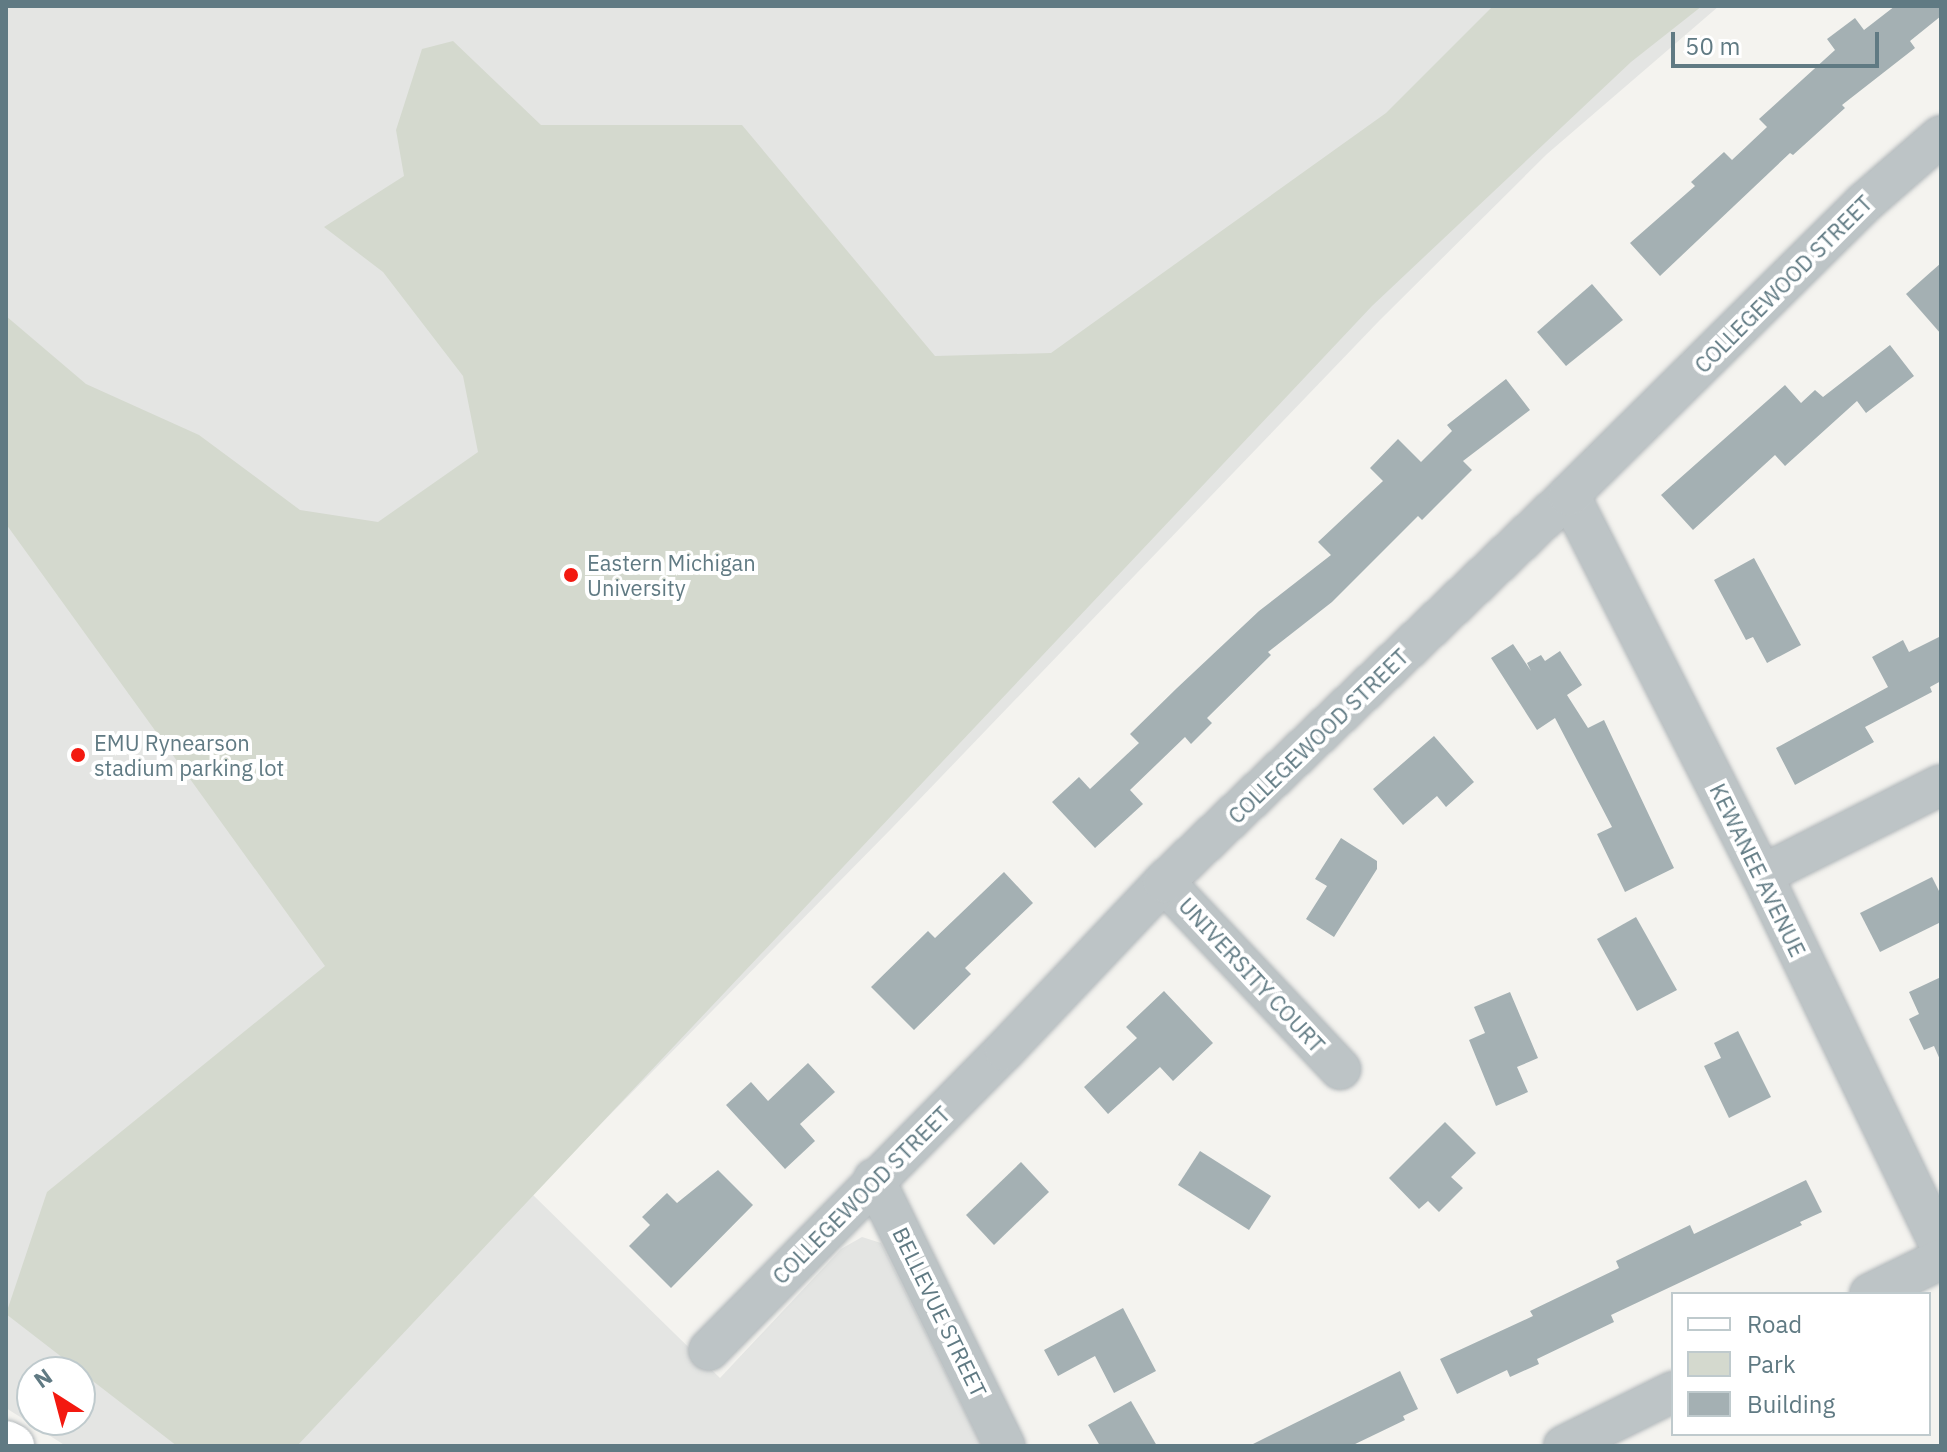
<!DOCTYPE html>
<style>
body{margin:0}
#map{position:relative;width:1947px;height:1452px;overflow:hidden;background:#f4f3ef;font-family:"IBM Plex Sans",sans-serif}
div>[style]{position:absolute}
.built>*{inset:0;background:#e4e5e3}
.green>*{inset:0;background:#d4d9ce}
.building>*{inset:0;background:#a4b0b3}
.roads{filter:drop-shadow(0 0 2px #b1b7ba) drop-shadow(0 0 2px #b1b7ba)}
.minor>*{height:40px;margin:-20px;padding:0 20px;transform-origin:20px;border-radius:20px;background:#bdc4c6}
.major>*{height:44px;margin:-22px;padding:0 22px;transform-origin:22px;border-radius:22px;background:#fff}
.dots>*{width:22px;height:22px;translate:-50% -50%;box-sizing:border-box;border:4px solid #fff;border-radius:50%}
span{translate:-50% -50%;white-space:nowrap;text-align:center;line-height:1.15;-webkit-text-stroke:8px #fff;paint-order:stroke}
.street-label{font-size:22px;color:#607a83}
.poi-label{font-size:22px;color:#607a83}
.left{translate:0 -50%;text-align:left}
.frame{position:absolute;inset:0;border:8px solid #607a83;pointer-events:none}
.legend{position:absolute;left:1671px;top:1292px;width:260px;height:144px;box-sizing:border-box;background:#fff;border:2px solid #bfcacd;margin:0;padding:10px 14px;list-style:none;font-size:24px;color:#607a83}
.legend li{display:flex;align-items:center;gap:16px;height:40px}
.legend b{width:40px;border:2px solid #bfcacd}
.north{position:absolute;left:16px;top:1356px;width:80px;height:80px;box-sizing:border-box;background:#fff;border:2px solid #bfcacd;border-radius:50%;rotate:324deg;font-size:22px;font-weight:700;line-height:32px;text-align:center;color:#607a83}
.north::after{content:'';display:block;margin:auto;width:28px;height:36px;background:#f31910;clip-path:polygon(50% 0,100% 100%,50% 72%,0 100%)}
.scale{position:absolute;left:1671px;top:32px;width:208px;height:36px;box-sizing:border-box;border:4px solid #607a83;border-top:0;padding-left:10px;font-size:24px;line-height:28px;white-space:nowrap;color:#607a83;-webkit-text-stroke:6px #fff;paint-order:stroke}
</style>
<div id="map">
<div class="built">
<div style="clip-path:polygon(evenodd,6px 6px,1719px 6px,1547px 154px,1379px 321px,892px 828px,532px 1194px,720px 1378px,841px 1249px,862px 1237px,881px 1243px,982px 1446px,66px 1446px,6px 1408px,6px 6px,32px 1372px,80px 1372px,80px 1420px,32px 1420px,32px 1372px)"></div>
</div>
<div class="green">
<div style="clip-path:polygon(1493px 6px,1702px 6px,1631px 62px,1372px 306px,297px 1446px,177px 1446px,6px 1314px,47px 1192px,325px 966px,6px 524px,6px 316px,86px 384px,199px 435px,300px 510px,378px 522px,478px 452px,463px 376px,383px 272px,324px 227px,404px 176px,396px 130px,422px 49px,453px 41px,541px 125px,742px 125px,935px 356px,1051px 353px,1386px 113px)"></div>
</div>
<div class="building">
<div style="clip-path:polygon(1895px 6px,1941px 6px,1941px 16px,1910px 41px,1915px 48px,1842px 105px,1845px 108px,1793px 155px,1790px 153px,1660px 276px,1630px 243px,1695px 186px,1691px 182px,1724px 152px,1732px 160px,1767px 127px,1759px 119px,1835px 50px,1827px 39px,1855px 18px,1864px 30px)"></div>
<div style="clip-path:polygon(1941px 263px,1941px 334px,1906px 294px)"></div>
<div style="clip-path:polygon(1592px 284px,1623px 320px,1566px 366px,1537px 332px)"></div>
<div style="clip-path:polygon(1890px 345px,1914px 376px,1866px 413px,1857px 401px,1785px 466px,1775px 455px,1693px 530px,1661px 495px,1785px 385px,1801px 403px,1815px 390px,1823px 397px)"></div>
<div style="clip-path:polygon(1506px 379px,1530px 410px,1463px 461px,1472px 470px,1422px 520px,1418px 516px,1332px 602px,1268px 652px,1271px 655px,1207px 718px,1212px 723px,1191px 744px,1185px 737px,1130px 790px,1143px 804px,1095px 848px,1052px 802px,1079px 777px,1090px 789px,1139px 743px,1130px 734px,1177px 688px,1259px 611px,1331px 555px,1318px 542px,1383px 481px,1370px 468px,1398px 439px,1421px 462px,1452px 431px,1447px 425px)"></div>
<div style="clip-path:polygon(1754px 558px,1801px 645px,1767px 663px,1753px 637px,1746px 640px,1714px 580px)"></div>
<div style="clip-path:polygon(1941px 636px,1941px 681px,1930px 687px,1932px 692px,1865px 727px,1874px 742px,1795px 785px,1776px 748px,1888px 687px,1872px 657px,1903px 640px,1909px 652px)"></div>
<div style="clip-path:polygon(1513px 644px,1531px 671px,1527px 663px,1541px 655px,1545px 661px,1560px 651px,1582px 685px,1567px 695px,1588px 728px,1604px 720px,1674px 868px,1625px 892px,1597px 834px,1612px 827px,1555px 718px,1537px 730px,1491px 658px)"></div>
<div style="clip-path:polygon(1434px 736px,1474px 782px,1446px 807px,1437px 796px,1403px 825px,1373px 789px)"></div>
<div style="clip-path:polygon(1341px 838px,1377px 861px,1377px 869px,1334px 937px,1306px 919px,1327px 886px,1315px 879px)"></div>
<div style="clip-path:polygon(1004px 872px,1033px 903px,965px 968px,971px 974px,914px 1030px,871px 987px,928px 931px,935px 938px)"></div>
<div style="clip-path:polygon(1932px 877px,1941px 895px,1941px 922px,1880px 952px,1860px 913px)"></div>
<div style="clip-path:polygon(1636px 917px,1677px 990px,1637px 1011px,1597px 939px)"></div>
<div style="clip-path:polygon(1941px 977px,1941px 1062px,1934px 1046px,1924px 1050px,1909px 1019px,1919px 1014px,1909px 992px)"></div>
<div style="clip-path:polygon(1164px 991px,1213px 1043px,1173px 1081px,1160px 1067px,1108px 1114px,1084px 1087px,1137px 1038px,1126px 1027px)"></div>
<div style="clip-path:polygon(1510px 992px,1538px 1058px,1517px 1067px,1528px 1092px,1496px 1106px,1469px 1040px,1485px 1033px,1474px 1007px)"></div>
<div style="clip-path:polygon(1738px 1031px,1771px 1097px,1729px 1118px,1704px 1066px,1721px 1058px,1714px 1043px)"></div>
<div style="clip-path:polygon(808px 1063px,835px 1092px,800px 1124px,815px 1141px,785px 1169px,726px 1105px,751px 1082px,768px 1101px)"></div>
<div style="clip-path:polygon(1445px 1122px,1476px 1153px,1451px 1177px,1463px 1188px,1439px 1212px,1428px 1201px,1419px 1209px,1389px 1178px)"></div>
<div style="clip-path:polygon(1200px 1151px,1271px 1196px,1249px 1230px,1178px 1185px)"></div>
<div style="clip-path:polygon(1021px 1162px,1049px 1192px,994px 1245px,966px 1215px)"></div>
<div style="clip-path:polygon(718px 1170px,753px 1205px,671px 1288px,629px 1246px,650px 1225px,642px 1217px,667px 1193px,677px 1203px)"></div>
<div style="clip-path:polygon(1806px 1180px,1822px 1212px,1800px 1222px,1802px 1225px,1611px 1315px,1614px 1322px,1537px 1359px,1539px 1364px,1510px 1377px,1507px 1370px,1457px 1394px,1440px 1359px,1533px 1316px,1530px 1311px,1619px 1268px,1616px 1261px,1690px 1225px,1694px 1234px)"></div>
<div style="clip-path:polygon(1123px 1308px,1156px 1371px,1114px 1393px,1095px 1356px,1058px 1376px,1044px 1350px)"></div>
<div style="clip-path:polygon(1400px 1371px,1418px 1409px,1403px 1416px,1405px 1420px,1351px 1446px,1249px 1446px)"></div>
<div style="clip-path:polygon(1131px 1401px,1157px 1446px,1100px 1446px,1088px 1425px)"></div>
</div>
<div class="roads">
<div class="minor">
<div style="left:1569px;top:495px;width:426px;rotate:63.1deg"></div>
<div style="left:1762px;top:875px;width:413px;rotate:64.3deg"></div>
<div style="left:1762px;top:875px;width:200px;rotate:-26.7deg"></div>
<div style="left:1164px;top:882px;width:257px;rotate:46.7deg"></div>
<div style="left:874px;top:1179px;width:297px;rotate:63.9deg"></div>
<div style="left:1870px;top:1294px;width:79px;rotate:-26.2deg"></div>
<div style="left:709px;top:1350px;width:421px;rotate:-45.4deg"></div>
<div style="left:1005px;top:1050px;width:231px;rotate:-46.6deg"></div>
<div style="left:1164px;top:882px;width:560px;rotate:-43.7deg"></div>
<div style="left:1569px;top:495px;width:415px;rotate:-44.7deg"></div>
<div style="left:1864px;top:203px;width:102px;rotate:-41deg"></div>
<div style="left:1564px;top:1446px;width:122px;rotate:-26.4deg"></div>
</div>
<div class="major">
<div style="left:6px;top:1443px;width:7px;rotate:27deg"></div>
</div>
</div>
<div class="dots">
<div style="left:571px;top:575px;background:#f31910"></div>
<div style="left:78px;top:755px;background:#f31910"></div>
</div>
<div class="street-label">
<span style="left:1783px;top:284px;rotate:-45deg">COLLEGEWOOD STREET</span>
<span style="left:1318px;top:736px;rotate:-44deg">COLLEGEWOOD STREET</span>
<span style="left:1758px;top:870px;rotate:64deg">KEWANEE AVENUE</span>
<span style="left:1252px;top:975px;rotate:47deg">UNIVERSITY COURT</span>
<span style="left:861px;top:1195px;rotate:-45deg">COLLEGEWOOD STREET</span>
<span style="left:940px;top:1312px;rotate:64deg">BELLEVUE STREET</span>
</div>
<div class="poi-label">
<span class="left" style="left:587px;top:575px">Eastern Michigan<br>University</span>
<span class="left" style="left:94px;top:755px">EMU Rynearson<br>stadium parking lot</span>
</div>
<div class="frame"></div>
<ul class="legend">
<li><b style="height:10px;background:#fff"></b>Road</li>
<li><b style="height:22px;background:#d4d9ce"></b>Park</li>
<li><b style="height:22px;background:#a4b0b3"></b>Building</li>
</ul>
<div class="north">N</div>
<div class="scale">50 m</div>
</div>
